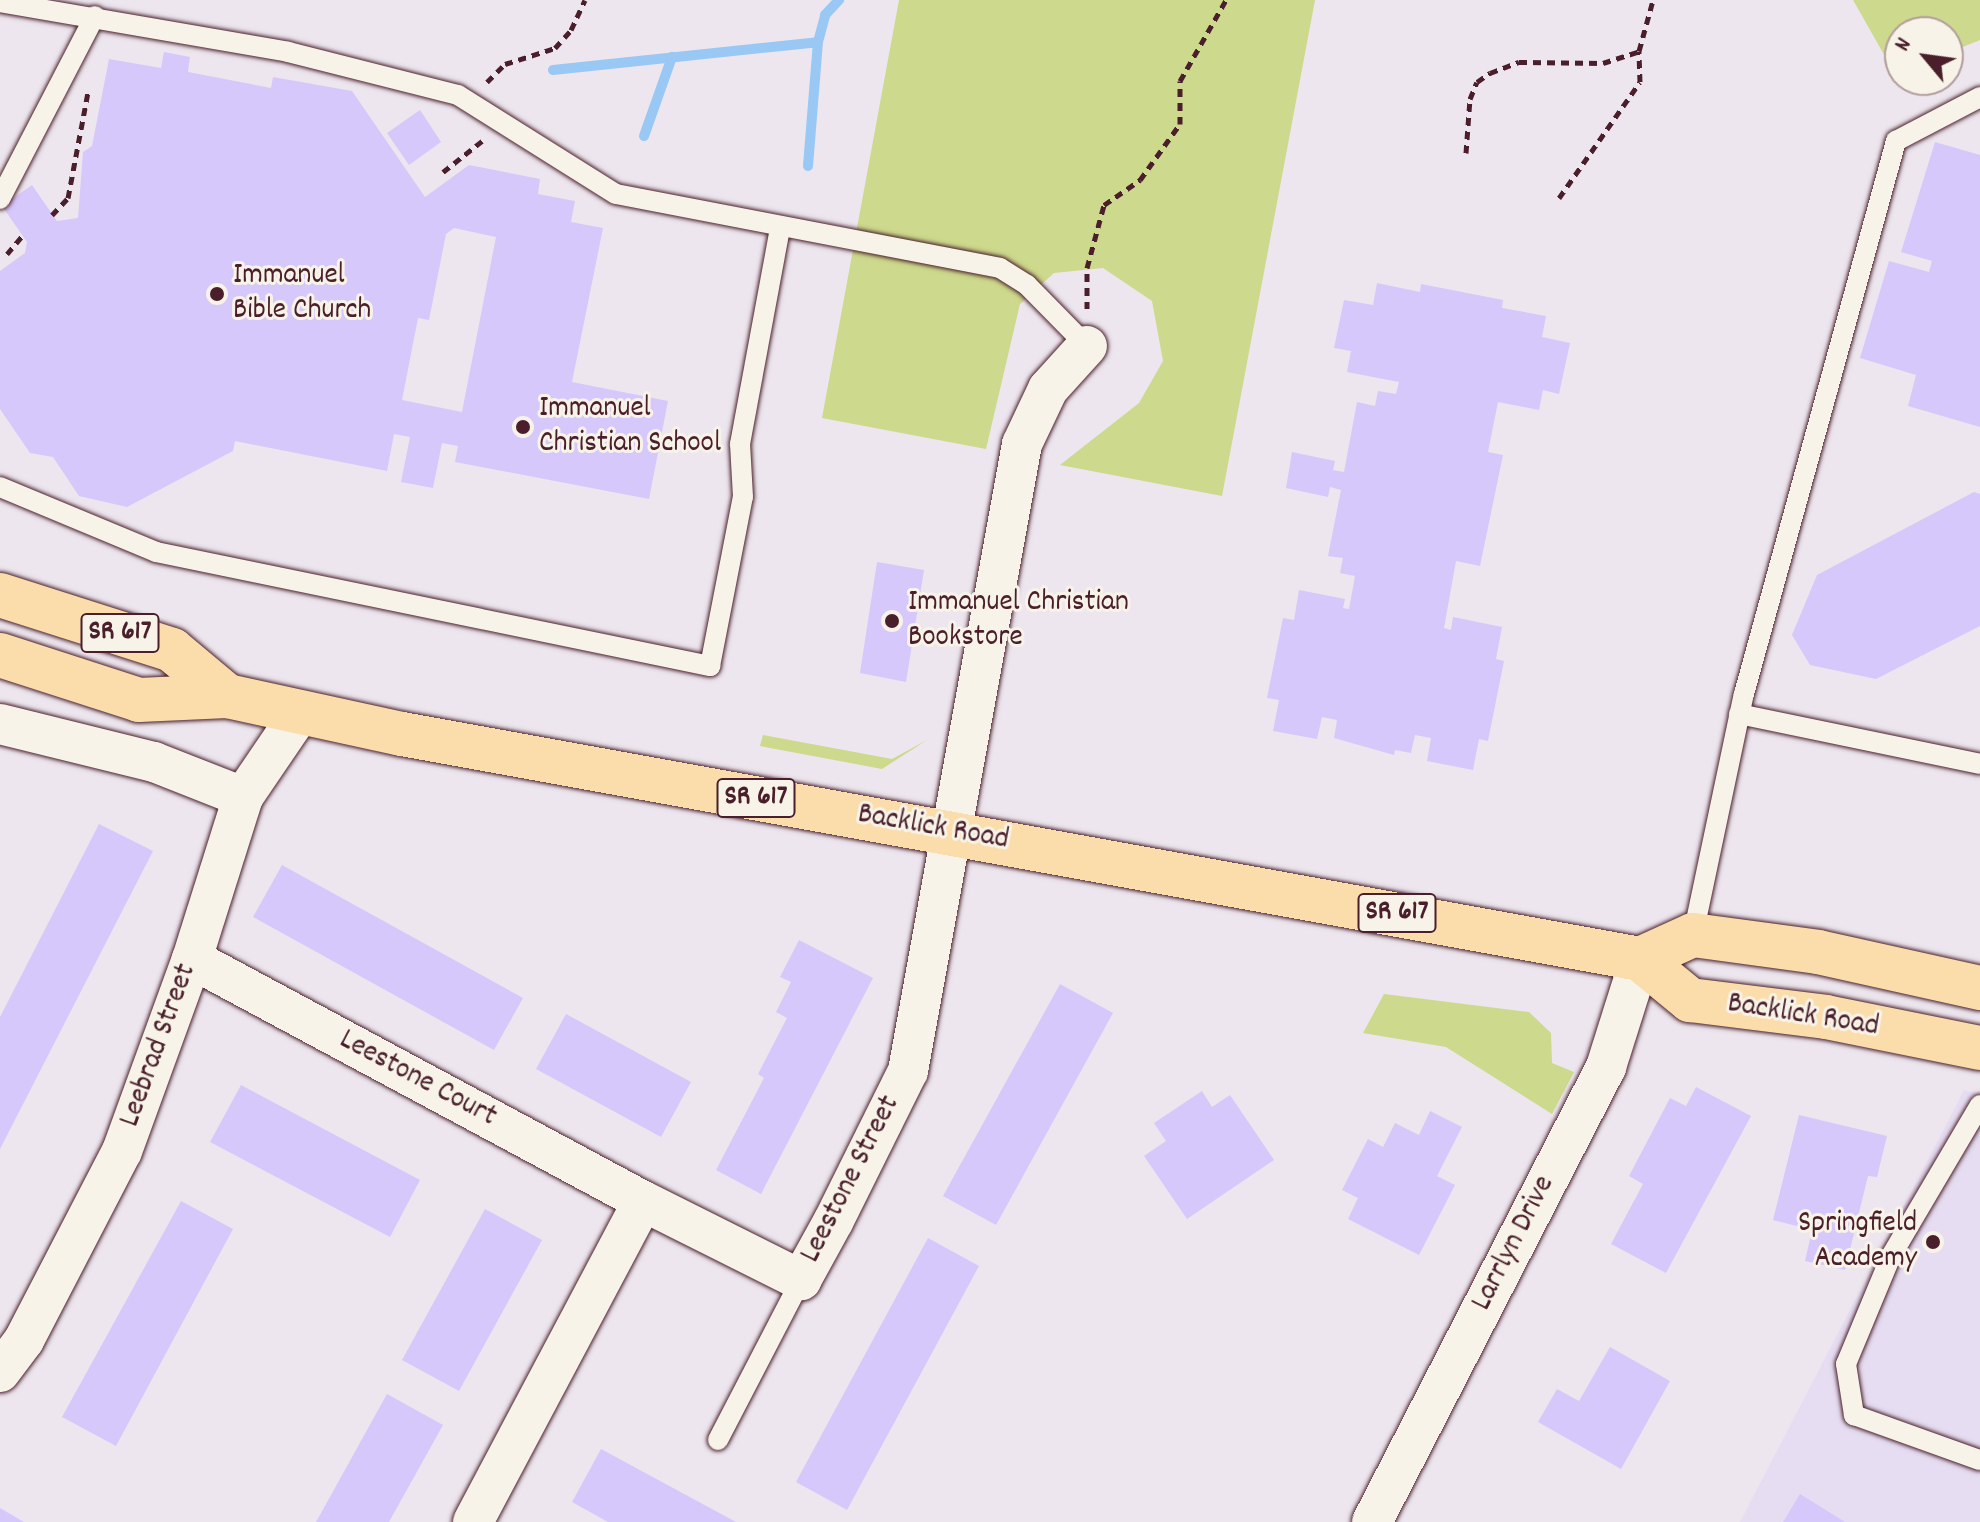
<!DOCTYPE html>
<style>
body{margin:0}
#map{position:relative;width:1980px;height:1522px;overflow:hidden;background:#ede6ee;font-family:Dekko,sans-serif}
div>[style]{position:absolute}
.built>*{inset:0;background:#e6ddf2}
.green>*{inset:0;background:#cdd98c}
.stream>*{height:10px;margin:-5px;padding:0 5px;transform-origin:5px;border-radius:5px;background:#99c8f4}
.building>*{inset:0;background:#d6c8fb}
.path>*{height:5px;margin-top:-2.5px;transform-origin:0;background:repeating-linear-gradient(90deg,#4a1f2b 0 8px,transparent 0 14px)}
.roads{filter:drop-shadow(0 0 2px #4a1f2b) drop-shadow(0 0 2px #4a1f2b)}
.lane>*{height:20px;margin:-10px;padding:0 10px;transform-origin:10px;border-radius:10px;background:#f7f3e8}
.street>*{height:40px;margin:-20px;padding:0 20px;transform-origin:20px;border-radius:20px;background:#f7f3e8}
.primary>*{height:44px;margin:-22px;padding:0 22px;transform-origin:22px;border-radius:22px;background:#faddab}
.dots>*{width:22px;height:22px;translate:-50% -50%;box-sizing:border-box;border:4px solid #f7f3e8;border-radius:50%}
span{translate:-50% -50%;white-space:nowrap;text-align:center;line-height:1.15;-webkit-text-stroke:6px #f7f3e8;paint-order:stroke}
.shield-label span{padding:2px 6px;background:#f7f3e8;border:2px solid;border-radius:6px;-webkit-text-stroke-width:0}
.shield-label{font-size:28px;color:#4a1f2b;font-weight:700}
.poi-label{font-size:30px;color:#4a1f2b}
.left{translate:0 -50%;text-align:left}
.right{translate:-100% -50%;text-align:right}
.street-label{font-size:30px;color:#4a1f2b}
.north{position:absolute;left:1884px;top:16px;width:80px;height:80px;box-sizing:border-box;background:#f7f3e8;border:2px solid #b29e9c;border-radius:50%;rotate:299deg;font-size:22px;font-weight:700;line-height:32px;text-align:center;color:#4a1f2b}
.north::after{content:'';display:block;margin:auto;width:28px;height:36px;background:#4a1f2b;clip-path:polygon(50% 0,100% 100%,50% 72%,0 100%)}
</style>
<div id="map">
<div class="built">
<div style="clip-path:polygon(1964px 1090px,1980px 1094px,1980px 1522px,1740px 1522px)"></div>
</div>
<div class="green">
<div style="clip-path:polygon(899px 0,1315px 0,1222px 496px,1060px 465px,1139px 403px,1163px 361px,1152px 301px,1103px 268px,1054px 273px,1020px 304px,986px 449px,822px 418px)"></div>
<div style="clip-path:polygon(1853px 0,1980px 0,1980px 40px,1948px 53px,1948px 32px,1900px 32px,1900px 72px,1895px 74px)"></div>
<div style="clip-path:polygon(763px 735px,892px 759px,927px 740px,882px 769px,760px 746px)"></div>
<div style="clip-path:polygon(1384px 994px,1529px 1012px,1551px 1033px,1552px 1063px,1574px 1072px,1552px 1114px,1446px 1047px,1363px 1033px)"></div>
</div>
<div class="stream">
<div style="left:553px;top:70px;width:266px;rotate:-6deg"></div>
<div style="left:644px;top:136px;width:84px;rotate:-70.5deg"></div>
<div style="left:808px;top:166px;width:124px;rotate:-85.4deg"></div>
<div style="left:818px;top:42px;width:28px;rotate:-75deg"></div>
<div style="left:825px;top:15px;width:21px;rotate:-47deg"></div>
</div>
<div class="building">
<div style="clip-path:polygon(evenodd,164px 52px,190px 57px,188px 72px,271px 88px,273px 77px,352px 91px,425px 197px,469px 165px,540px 179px,538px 194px,575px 201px,571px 222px,603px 228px,572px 382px,668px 401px,649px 499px,455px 462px,458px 446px,442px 443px,433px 488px,401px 482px,410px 437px,394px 434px,387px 471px,235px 441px,233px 451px,127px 507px,79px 496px,53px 457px,30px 453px,0 409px,0 271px,25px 253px,27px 242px,2px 206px,32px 185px,57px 221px,78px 218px,83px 152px,92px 146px,109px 59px,161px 68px,164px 52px,454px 228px,496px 237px,462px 412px,402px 400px,418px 318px,429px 320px,446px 234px,454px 228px)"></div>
<div style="clip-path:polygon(420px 110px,441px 142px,409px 165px,387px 133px)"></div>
<div style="clip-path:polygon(1935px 142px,1980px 155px,1980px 427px,1908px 406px,1916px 375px,1860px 358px,1889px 261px,1929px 272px,1932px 261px,1901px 252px)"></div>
<div style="clip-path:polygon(1377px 283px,1420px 292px,1421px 284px,1503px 300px,1502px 308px,1546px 316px,1542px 337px,1570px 343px,1559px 394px,1543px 390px,1539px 410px,1498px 402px,1488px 452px,1503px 455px,1480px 566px,1456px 561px,1444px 628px,1451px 630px,1453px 617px,1502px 627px,1496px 659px,1504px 661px,1488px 741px,1479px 739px,1473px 770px,1427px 761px,1431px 738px,1415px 735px,1411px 753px,1395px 750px,1394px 755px,1334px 738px,1337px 720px,1322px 717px,1317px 739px,1273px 731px,1279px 700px,1267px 698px,1283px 618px,1294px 620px,1299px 590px,1345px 599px,1343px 608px,1349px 609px,1355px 576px,1340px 573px,1343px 558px,1328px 556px,1341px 490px,1330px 487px,1328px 497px,1286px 488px,1292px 452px,1335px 461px,1333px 470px,1344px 472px,1357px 402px,1375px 406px,1378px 391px,1396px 394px,1399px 382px,1347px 372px,1351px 351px,1334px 348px,1344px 300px,1373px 305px)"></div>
<div style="clip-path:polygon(1974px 492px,1980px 494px,1980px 626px,1876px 679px,1810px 665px,1792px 635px,1817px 575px)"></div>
<div style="clip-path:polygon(877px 562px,924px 570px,906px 682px,860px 673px)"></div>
<div style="clip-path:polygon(99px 824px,153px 851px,0 1149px,0 1017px)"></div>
<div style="clip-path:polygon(282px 865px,523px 998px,494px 1050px,253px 917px)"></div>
<div style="clip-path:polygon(799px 940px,873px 978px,761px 1194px,716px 1170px,764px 1078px,758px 1074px,787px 1018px,776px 1012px,791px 982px,780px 977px)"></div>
<div style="clip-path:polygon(1060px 984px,1113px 1013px,996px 1225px,943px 1196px)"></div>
<div style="clip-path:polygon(566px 1014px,691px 1082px,661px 1137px,536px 1069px)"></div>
<div style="clip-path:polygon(241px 1085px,420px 1180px,390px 1237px,210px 1142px)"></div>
<div style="clip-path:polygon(1696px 1087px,1751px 1116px,1666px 1273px,1611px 1244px,1643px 1184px,1629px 1176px,1670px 1098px,1686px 1106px)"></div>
<div style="clip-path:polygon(1202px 1091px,1212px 1107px,1230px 1095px,1274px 1160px,1187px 1219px,1144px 1156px,1166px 1141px,1154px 1123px)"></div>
<div style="clip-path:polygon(1430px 1111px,1462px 1127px,1437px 1176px,1455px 1185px,1419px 1255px,1348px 1219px,1358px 1198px,1342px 1190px,1368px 1139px,1383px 1147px,1395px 1123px,1419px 1135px)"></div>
<div style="clip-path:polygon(1799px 1115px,1887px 1136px,1877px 1177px,1868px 1176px,1845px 1270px,1805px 1261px,1812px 1230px,1773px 1220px)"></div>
<div style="clip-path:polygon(181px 1201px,233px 1229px,116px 1446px,62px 1417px)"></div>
<div style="clip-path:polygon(485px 1209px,542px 1240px,459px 1391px,402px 1360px)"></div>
<div style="clip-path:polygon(928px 1238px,979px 1266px,847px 1510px,796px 1482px)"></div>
<div style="clip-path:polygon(1610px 1347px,1670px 1381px,1621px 1469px,1538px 1422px,1557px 1389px,1579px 1401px)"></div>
<div style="clip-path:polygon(387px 1394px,443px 1425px,389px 1522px,316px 1522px)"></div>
<div style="clip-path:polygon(601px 1449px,736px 1522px,608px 1522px,572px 1502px)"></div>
<div style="clip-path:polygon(1800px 1494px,1845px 1522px,1783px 1522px)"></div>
<div style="clip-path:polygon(0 1508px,24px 1522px,0 1522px)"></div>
</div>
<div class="path">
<div style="left:487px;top:82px;width:25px;rotate:-45deg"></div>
<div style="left:505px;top:64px;width:52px;rotate:-17.7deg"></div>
<div style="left:555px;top:48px;width:24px;rotate:-48deg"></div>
<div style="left:571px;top:30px;width:33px;rotate:-65deg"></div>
<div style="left:1466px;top:153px;width:54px;rotate:-85.8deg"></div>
<div style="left:1470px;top:99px;width:18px;rotate:-68deg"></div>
<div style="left:1477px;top:82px;width:16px;rotate:-35deg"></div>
<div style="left:1490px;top:73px;width:31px;rotate:-21deg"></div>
<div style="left:1519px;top:62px;width:84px;rotate:0.7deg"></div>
<div style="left:1603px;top:63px;width:38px;rotate:-18deg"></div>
<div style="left:443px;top:172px;width:50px;rotate:-38.5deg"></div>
<div style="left:1559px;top:198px;width:141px;rotate:-55.1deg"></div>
<div style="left:1640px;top:82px;width:31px;rotate:-92deg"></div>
<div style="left:1639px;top:51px;width:53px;rotate:-74.6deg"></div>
<div style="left:52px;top:215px;width:23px;rotate:-47deg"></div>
<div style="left:68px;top:198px;width:108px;rotate:-79.3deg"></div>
<div style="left:7px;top:254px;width:25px;rotate:-50deg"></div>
<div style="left:1087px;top:309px;width:41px;rotate:-90deg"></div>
<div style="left:1087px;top:268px;width:65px;rotate:-74.9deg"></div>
<div style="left:1104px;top:205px;width:44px;rotate:-34.8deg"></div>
<div style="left:1140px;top:180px;width:69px;rotate:-54.5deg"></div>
<div style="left:1180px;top:124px;width:43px;rotate:-90deg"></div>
<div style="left:1180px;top:81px;width:93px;rotate:-60.4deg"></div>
</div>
<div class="roads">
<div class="lane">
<div style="left:0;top:2px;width:292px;rotate:9.8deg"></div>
<div style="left:288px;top:52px;width:175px;rotate:14.2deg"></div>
<div style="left:458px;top:95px;width:186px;rotate:32.1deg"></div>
<div style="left:616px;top:194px;width:391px;rotate:10.9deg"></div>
<div style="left:1000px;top:268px;width:32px;rotate:32deg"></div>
<div style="left:1027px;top:285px;width:86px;rotate:45.5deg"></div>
<div style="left:0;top:199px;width:206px;rotate:-62.6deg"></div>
<div style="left:0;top:487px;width:169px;rotate:22.6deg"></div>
<div style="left:156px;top:552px;width:566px;rotate:11.63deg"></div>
<div style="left:710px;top:666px;width:172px;rotate:-79deg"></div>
<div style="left:743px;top:497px;width:53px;rotate:-93.2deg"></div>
<div style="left:740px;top:444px;width:220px;rotate:-79.5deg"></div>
<div style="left:1739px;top:714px;width:246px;rotate:11.7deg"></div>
<div style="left:1693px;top:935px;width:246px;rotate:-78.1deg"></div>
<div style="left:1744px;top:694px;width:574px;rotate:-74.63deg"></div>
<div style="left:1896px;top:141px;width:95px;rotate:-27.6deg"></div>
<div style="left:1980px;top:1105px;width:175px;rotate:120.5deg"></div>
<div style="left:1891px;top:1256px;width:117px;rotate:112.6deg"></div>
<div style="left:1846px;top:1364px;width:52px;rotate:81.1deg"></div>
<div style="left:1854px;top:1415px;width:134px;rotate:19.7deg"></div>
<div style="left:718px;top:1440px;width:180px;rotate:-62.6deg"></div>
</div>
<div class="street">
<div style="left:0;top:724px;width:159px;rotate:13.9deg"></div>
<div style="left:154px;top:762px;width:96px;rotate:21.5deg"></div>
<div style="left:192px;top:959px;width:512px;rotate:28.22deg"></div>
<div style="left:0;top:1372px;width:40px;rotate:-53deg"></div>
<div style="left:24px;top:1340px;width:213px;rotate:-62.6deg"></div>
<div style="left:122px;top:1151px;width:204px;rotate:-70deg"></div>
<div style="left:192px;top:959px;width:170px;rotate:-72.5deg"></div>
<div style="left:243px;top:797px;width:102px;rotate:-55.8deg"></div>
<div style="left:473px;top:1522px;width:363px;rotate:-62.1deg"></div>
<div style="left:643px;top:1201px;width:177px;rotate:26.6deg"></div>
<div style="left:801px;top:1280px;width:68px;rotate:-61.2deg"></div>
<div style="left:834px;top:1220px;width:166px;rotate:-63.6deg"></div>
<div style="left:908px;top:1071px;width:637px;rotate:-79.7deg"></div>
<div style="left:1022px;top:444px;width:61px;rotate:-64.7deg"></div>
<div style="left:1048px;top:389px;width:58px;rotate:-47.8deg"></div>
<div style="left:1372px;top:1522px;width:512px;rotate:-62.78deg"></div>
<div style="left:1606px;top:1067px;width:113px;rotate:-72.5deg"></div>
</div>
<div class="primary">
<div style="left:0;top:595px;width:181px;rotate:17.7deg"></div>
<div style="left:172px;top:650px;width:72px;rotate:39.9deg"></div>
<div style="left:0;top:655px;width:146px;rotate:17.9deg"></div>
<div style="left:139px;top:700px;width:88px;rotate:-2.6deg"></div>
<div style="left:227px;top:696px;width:179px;rotate:12.3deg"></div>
<div style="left:402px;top:734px;width:1258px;rotate:10.3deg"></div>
<div style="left:1640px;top:959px;width:65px;rotate:39.4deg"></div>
<div style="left:1690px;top:1000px;width:137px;rotate:7.1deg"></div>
<div style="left:1826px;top:1017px;width:157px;rotate:11.4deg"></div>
<div style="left:1640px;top:959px;width:58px;rotate:-24.4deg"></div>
<div style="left:1693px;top:935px;width:126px;rotate:7.7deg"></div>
<div style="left:1818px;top:952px;width:166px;rotate:12.5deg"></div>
</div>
</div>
<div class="dots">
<div style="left:217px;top:294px;background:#4a1f2b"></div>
<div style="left:523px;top:427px;background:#4a1f2b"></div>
<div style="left:892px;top:621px;background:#4a1f2b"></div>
<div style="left:1933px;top:1242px;background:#4a1f2b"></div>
</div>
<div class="shield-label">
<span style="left:120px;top:633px">SR 617</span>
<span style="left:756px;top:798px">SR 617</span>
<span style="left:1397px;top:913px">SR 617</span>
</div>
<div class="poi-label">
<span class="left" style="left:233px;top:294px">Immanuel<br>Bible Church</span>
<span class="left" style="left:539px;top:427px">Immanuel<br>Christian School</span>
<span class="left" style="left:908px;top:621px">Immanuel Christian<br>Bookstore</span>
<span class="right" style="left:1917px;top:1242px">Springfield<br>Academy</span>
</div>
<div class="street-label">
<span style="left:933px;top:829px;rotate:10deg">Backlick Road</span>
<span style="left:1803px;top:1017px;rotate:9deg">Backlick Road</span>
<span style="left:160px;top:1046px;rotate:-70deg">Leebrad Street</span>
<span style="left:417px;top:1080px;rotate:28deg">Leestone Court</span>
<span style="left:852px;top:1180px;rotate:-63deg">Leestone Street</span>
<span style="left:1515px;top:1244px;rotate:-63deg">Larrlyn Drive</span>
</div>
<div class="north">N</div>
</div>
